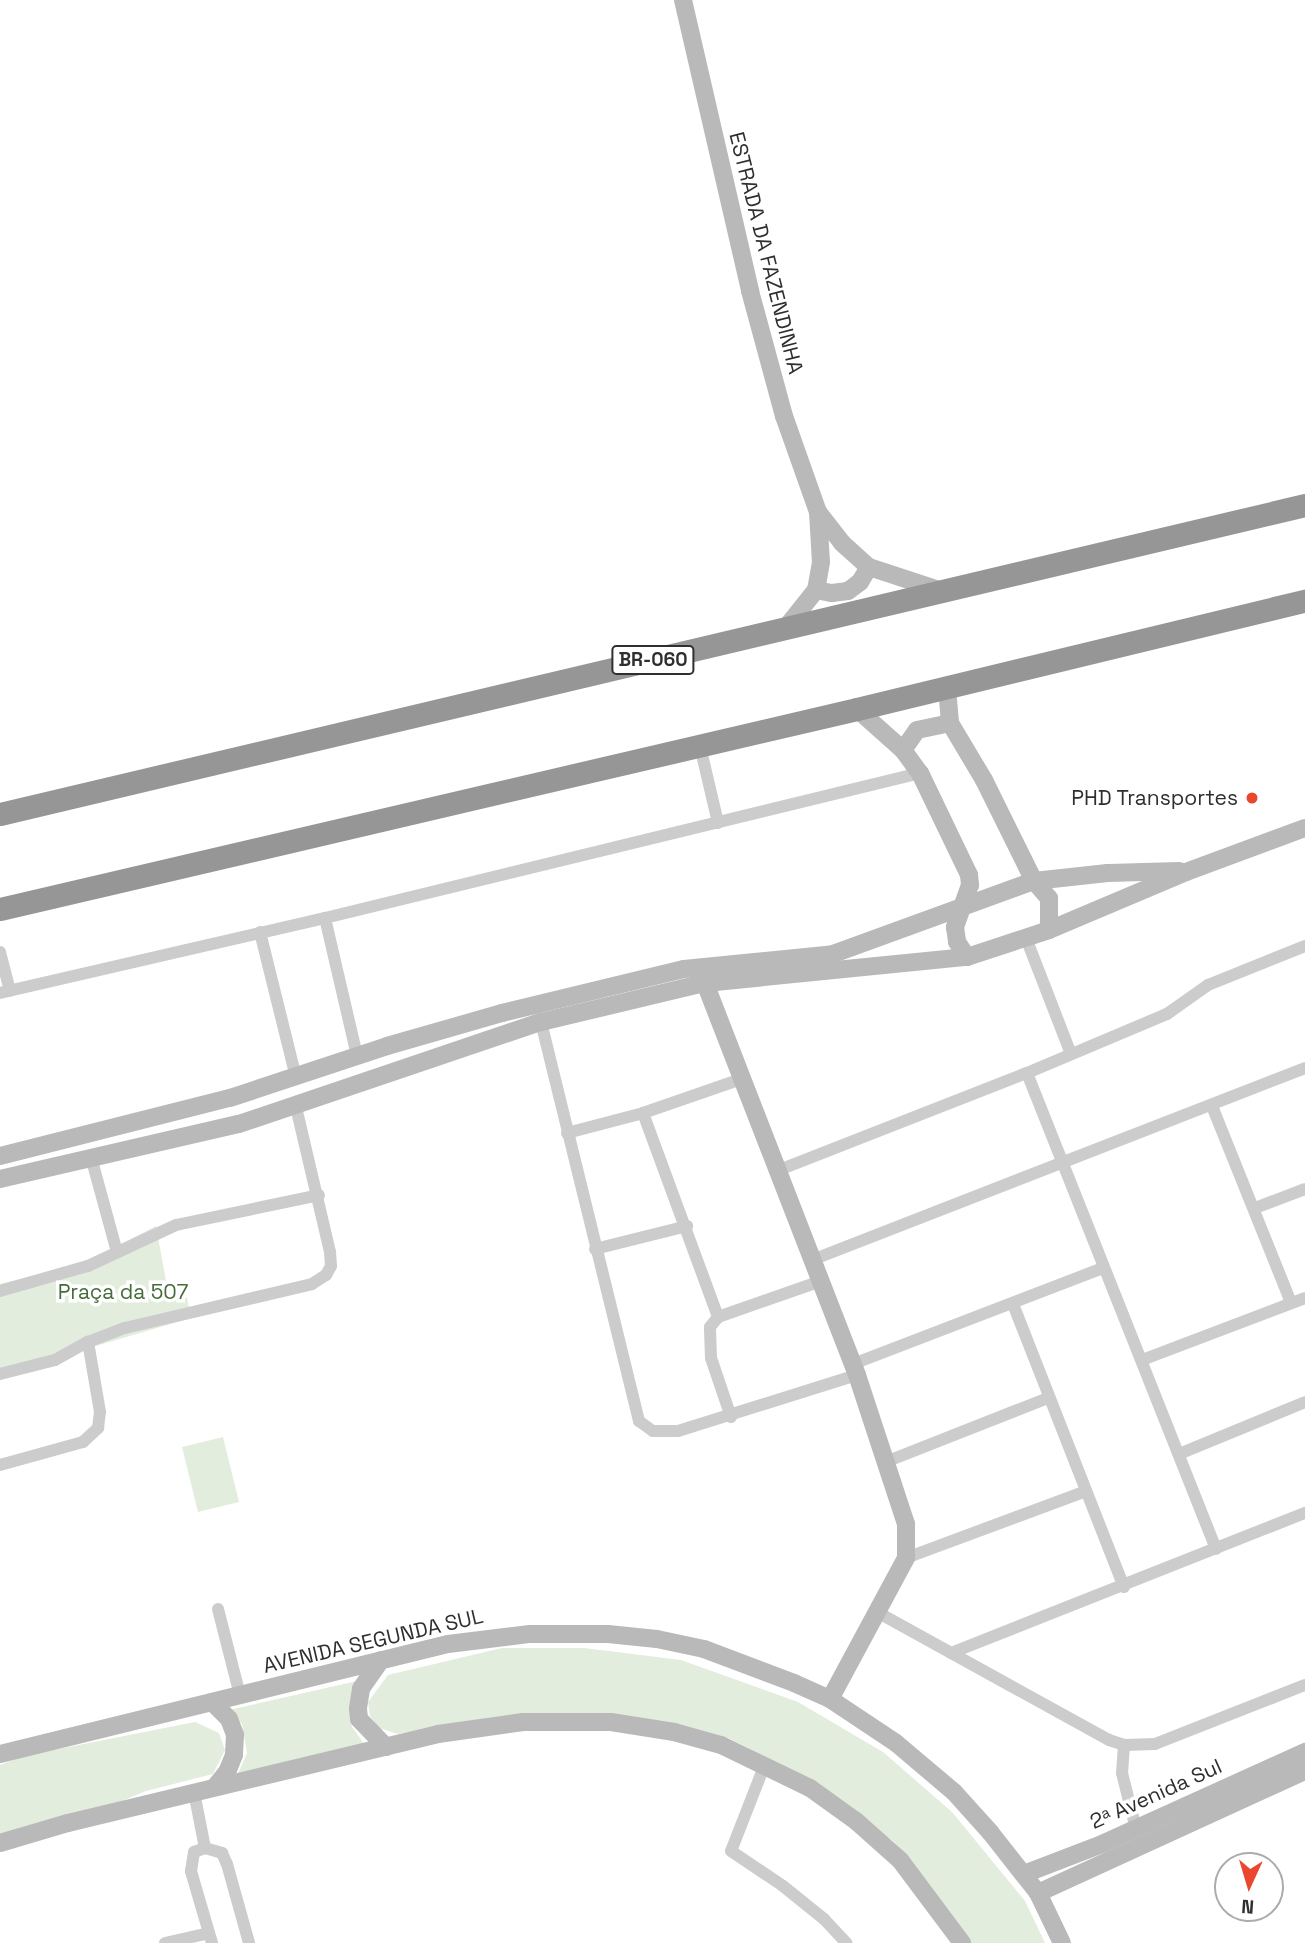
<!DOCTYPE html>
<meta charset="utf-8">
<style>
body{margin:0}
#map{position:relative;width:1305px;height:1943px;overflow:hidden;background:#fff;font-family:"Space Grotesk",sans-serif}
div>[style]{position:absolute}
.green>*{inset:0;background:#e2eddd}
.street>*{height:12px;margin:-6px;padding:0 6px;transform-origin:6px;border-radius:6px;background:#ccc}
.secondary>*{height:18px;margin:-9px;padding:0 9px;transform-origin:9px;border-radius:9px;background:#b9b9b9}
.highway>*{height:23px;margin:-11.5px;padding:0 11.5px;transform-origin:11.5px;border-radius:11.5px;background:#969696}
.dots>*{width:19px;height:19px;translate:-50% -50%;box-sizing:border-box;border:4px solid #fff;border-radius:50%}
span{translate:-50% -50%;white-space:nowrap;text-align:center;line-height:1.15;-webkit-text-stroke:7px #fff;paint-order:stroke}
.shield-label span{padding:2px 5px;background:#fff;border:2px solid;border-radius:5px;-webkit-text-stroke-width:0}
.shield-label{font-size:19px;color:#2f2f2f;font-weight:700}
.street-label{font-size:21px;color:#2f2f2f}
.poi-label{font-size:21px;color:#2f2f2f}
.right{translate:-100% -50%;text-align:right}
.park-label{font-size:21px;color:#476c3b}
.north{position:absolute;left:1214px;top:1852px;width:70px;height:70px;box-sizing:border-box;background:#fff;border:2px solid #acacac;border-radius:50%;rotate:184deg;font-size:19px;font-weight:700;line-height:28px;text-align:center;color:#2f2f2f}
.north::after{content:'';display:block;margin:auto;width:24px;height:32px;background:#ea482e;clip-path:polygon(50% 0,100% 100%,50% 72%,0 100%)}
</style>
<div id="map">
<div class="green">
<div style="clip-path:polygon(156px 1226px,167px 1286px,187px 1298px,191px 1318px,0 1374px,0 1284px,84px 1263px)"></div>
<div style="clip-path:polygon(223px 1437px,239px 1502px,198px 1512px,182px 1447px)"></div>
<div style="clip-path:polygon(502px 1648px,584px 1648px,681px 1660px,798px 1702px,883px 1752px,952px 1812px,1025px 1901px,1045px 1943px,968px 1943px,951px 1913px,894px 1842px,789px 1768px,728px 1738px,663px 1723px,575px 1713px,494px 1717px,398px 1734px,379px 1728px,370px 1716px,368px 1702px,388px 1675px)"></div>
<div style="clip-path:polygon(366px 1679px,351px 1695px,352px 1727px,365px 1745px,237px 1776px,247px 1753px,242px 1724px,229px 1710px)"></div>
<div style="clip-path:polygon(195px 1722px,219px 1733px,225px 1750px,213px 1774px,146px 1791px,100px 1810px,0 1839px,0 1765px,23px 1756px)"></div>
</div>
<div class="street">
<div style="left:700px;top:746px;width:79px;rotate:76.8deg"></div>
<div style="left:325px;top:918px;width:142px;rotate:76.9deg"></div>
<div style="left:260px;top:932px;width:149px;rotate:76.1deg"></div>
<div style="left:1026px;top:938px;width:124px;rotate:68.8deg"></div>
<div style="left:0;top:952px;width:40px;rotate:75.6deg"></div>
<div style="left:0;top:993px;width:334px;rotate:-13deg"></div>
<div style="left:325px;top:918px;width:612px;rotate:-13.7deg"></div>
<div style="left:541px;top:1022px;width:411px;rotate:76.2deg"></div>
<div style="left:639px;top:1421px;width:17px;rotate:36deg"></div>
<div style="left:653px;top:1431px;width:25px"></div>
<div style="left:678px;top:1431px;width:188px;rotate:-17.4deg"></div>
<div style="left:1027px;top:1073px;width:512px;rotate:68.34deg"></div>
<div style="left:1212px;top:1106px;width:212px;rotate:68.1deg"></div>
<div style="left:643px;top:1113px;width:217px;rotate:69.8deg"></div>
<div style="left:567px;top:1133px;width:79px;rotate:-14.7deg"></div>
<div style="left:643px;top:1113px;width:104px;rotate:-19.1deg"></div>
<div style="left:91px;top:1157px;width:98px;rotate:74.7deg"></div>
<div style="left:779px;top:1170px;width:266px;rotate:-21.4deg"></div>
<div style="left:1027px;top:1073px;width:152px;rotate:-22.9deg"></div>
<div style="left:1167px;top:1014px;width:50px;rotate:-35.3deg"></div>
<div style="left:1208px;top:985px;width:105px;rotate:-21.9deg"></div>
<div style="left:1255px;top:1208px;width:53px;rotate:-20.8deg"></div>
<div style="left:595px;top:1249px;width:95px;rotate:-14deg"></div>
<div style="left:812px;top:1260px;width:529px;rotate:-21.28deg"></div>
<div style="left:0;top:1291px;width:91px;rotate:-15.9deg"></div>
<div style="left:88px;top:1266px;width:97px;rotate:-25deg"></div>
<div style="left:176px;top:1225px;width:146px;rotate:-11.8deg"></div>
<div style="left:1013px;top:1304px;width:304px;rotate:68.6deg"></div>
<div style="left:1142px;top:1360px;width:174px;rotate:-20.8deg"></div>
<div style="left:853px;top:1364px;width:268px;rotate:-21deg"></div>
<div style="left:0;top:1374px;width:57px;rotate:-14.3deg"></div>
<div style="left:55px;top:1360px;width:38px;rotate:-29deg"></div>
<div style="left:731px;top:1417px;width:62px;rotate:-108.7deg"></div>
<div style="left:711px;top:1358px;width:31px;rotate:-92deg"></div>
<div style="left:710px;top:1327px;width:13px;rotate:-51deg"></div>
<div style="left:718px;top:1317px;width:109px;rotate:-19.3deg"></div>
<div style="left:1179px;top:1454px;width:136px;rotate:-22.4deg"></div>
<div style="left:888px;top:1461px;width:172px;rotate:-21.5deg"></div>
<div style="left:0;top:1465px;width:86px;rotate:-15.5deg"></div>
<div style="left:83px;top:1442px;width:21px;rotate:-43deg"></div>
<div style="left:98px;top:1428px;width:16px;rotate:-83deg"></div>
<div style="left:100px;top:1412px;width:71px;rotate:-99.7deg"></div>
<div style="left:88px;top:1342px;width:40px;rotate:-21deg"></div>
<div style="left:125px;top:1328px;width:192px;rotate:-13.2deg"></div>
<div style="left:312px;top:1284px;width:17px;rotate:-33deg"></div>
<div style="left:326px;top:1275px;width:10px;rotate:-61deg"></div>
<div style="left:331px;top:1266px;width:14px;rotate:-94deg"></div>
<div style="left:330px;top:1252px;width:149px;rotate:-103.2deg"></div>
<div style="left:906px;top:1558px;width:192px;rotate:-20.4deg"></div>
<div style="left:218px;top:1609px;width:89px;rotate:75.7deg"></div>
<div style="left:877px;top:1612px;width:265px;rotate:28.9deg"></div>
<div style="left:1109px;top:1740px;width:16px;rotate:18deg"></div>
<div style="left:1124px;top:1745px;width:31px;rotate:-2deg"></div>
<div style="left:1155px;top:1744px;width:161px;rotate:-21.5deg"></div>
<div style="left:951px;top:1653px;width:381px;rotate:-21.6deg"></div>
<div style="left:1124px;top:1745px;width:28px;rotate:94deg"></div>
<div style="left:1122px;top:1773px;width:58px;rotate:76deg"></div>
<div style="left:765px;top:1764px;width:93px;rotate:111.3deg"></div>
<div style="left:731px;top:1851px;width:63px;rotate:33.9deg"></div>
<div style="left:783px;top:1886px;width:53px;rotate:38.8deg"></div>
<div style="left:824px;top:1919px;width:33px;rotate:47deg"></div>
<div style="left:194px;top:1792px;width:57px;rotate:78.9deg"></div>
<div style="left:165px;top:1943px;width:45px;rotate:-12.8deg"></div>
<div style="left:212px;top:1943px;width:75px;rotate:-106.3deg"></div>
<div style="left:191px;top:1871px;width:19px;rotate:-81deg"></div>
<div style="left:194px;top:1852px;width:12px;rotate:-20deg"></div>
<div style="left:205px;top:1848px;width:18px;rotate:16deg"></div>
<div style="left:222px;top:1853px;width:12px;rotate:66deg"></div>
<div style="left:227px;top:1864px;width:82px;rotate:74.4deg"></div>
</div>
<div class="secondary">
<div style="left:683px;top:0;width:299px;rotate:77deg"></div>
<div style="left:750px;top:291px;width:130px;rotate:74.8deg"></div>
<div style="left:784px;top:416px;width:102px;rotate:70.5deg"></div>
<div style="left:818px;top:512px;width:50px;rotate:86.6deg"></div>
<div style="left:821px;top:562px;width:28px;rotate:100deg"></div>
<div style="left:816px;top:590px;width:51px;rotate:128.7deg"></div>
<div style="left:818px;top:512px;width:39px;rotate:52deg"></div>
<div style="left:842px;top:543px;width:36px;rotate:42deg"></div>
<div style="left:869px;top:567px;width:77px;rotate:18.2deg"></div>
<div style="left:816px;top:590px;width:16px;rotate:11deg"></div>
<div style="left:832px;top:593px;width:16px;rotate:-7deg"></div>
<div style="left:848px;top:591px;width:15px;rotate:-37deg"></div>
<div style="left:860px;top:582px;width:17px;rotate:-59deg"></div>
<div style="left:947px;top:688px;width:35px;rotate:85deg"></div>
<div style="left:950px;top:723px;width:66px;rotate:59.2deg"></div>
<div style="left:984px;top:780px;width:113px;rotate:63.7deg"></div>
<div style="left:1034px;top:881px;width:23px;rotate:49deg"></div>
<div style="left:1049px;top:898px;width:32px;rotate:90deg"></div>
<div style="left:857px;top:709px;width:62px;rotate:41.7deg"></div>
<div style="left:903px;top:750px;width:29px;rotate:54deg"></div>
<div style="left:920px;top:773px;width:113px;rotate:64.3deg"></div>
<div style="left:969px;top:875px;width:10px;rotate:84deg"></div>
<div style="left:970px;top:885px;width:45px;rotate:109.7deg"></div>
<div style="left:955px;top:927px;width:15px;rotate:82deg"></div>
<div style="left:957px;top:942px;width:18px;rotate:56deg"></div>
<div style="left:903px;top:750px;width:24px;rotate:-55deg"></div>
<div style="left:917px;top:730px;width:34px;rotate:-12deg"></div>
<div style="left:705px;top:983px;width:420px;rotate:68.8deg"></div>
<div style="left:857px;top:1375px;width:157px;rotate:71.8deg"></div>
<div style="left:906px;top:1524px;width:34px;rotate:90deg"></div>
<div style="left:906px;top:1558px;width:160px;rotate:118.3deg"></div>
<div style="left:0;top:1156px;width:237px;rotate:-14.2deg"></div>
<div style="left:230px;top:1098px;width:165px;rotate:-18.3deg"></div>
<div style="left:387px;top:1046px;width:120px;rotate:-16deg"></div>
<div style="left:502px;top:1013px;width:187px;rotate:-13.6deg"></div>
<div style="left:684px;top:969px;width:150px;rotate:-5.7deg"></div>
<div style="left:833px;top:954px;width:214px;rotate:-20deg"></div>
<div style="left:1034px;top:881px;width:74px;rotate:-6.2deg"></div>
<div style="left:1108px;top:873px;width:71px;rotate:-1.6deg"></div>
<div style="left:0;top:1179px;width:245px;rotate:-13deg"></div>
<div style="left:239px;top:1124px;width:319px;rotate:-18.7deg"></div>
<div style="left:541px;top:1022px;width:169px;rotate:-13.4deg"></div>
<div style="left:705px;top:983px;width:263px;rotate:-5.7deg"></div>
<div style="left:967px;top:957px;width:86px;rotate:-18.2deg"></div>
<div style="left:1049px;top:930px;width:149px;rotate:-22.9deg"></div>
<div style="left:1186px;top:872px;width:127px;rotate:-20.3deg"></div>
<div style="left:381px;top:1660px;width:35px;rotate:125deg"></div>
<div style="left:361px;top:1689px;width:20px;rotate:99deg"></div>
<div style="left:358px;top:1709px;width:10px;rotate:84deg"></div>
<div style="left:359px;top:1719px;width:39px;rotate:46deg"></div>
<div style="left:212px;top:1702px;width:24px;rotate:45deg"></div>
<div style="left:229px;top:1719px;width:17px;rotate:69deg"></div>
<div style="left:235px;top:1735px;width:20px;rotate:93deg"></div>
<div style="left:234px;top:1755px;width:18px;rotate:112deg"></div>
<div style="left:227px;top:1772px;width:19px;rotate:129deg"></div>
<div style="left:0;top:1754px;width:461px;rotate:-13.8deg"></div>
<div style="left:448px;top:1644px;width:83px;rotate:-7deg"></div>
<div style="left:530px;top:1634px;width:78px"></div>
<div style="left:608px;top:1634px;width:49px;rotate:5.8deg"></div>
<div style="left:657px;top:1639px;width:48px;rotate:12deg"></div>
<div style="left:704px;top:1649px;width:96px;rotate:20.7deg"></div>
<div style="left:794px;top:1683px;width:39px;rotate:24deg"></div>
<div style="left:830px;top:1699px;width:79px;rotate:33.7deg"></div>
<div style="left:896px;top:1743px;width:76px;rotate:40.2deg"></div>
<div style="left:954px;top:1792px;width:54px;rotate:48deg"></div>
<div style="left:990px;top:1832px;width:78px;rotate:51.8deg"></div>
<div style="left:1038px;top:1893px;width:55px;rotate:64.4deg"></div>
<div style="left:0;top:1843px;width:71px;rotate:-16.4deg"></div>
<div style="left:68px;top:1823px;width:381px;rotate:-13.5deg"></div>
<div style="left:438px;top:1734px;width:86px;rotate:-8deg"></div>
<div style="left:523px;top:1722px;width:88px"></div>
<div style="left:611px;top:1722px;width:64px;rotate:9deg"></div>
<div style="left:674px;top:1732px;width:49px;rotate:15.5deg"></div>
<div style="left:721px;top:1745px;width:99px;rotate:25.8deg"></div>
<div style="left:810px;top:1788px;width:57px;rotate:35.7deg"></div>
<div style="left:856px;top:1821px;width:59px;rotate:41.6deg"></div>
<div style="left:900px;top:1860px;width:104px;rotate:53.2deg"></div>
<div style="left:1024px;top:1874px;width:84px;rotate:-21deg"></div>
<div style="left:1102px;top:1844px;width:223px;rotate:-24.4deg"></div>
<div style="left:1038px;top:1893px;width:294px;rotate:-24.6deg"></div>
</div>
<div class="highway">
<div style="left:0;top:814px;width:1341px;rotate:-13.32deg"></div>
<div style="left:0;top:909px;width:880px;rotate:-13.14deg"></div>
<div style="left:857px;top:709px;width:461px;rotate:-13.6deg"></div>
</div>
<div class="dots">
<div style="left:1252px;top:798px;background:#ea482e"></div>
</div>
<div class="shield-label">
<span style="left:653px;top:660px">BR-060</span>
</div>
<div class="street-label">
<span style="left:766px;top:253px;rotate:76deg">ESTRADA DA FAZENDINHA</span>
<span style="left:373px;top:1641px;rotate:-13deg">AVENIDA SEGUNDA SUL</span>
<span style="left:1156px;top:1794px;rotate:-24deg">2ᵃ Avenida Sul</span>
</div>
<div class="poi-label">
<span class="right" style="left:1238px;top:798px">PHD Transportes</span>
</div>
<div class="park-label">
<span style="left:123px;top:1292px">Praça da 507</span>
</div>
<div class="north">N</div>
</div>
